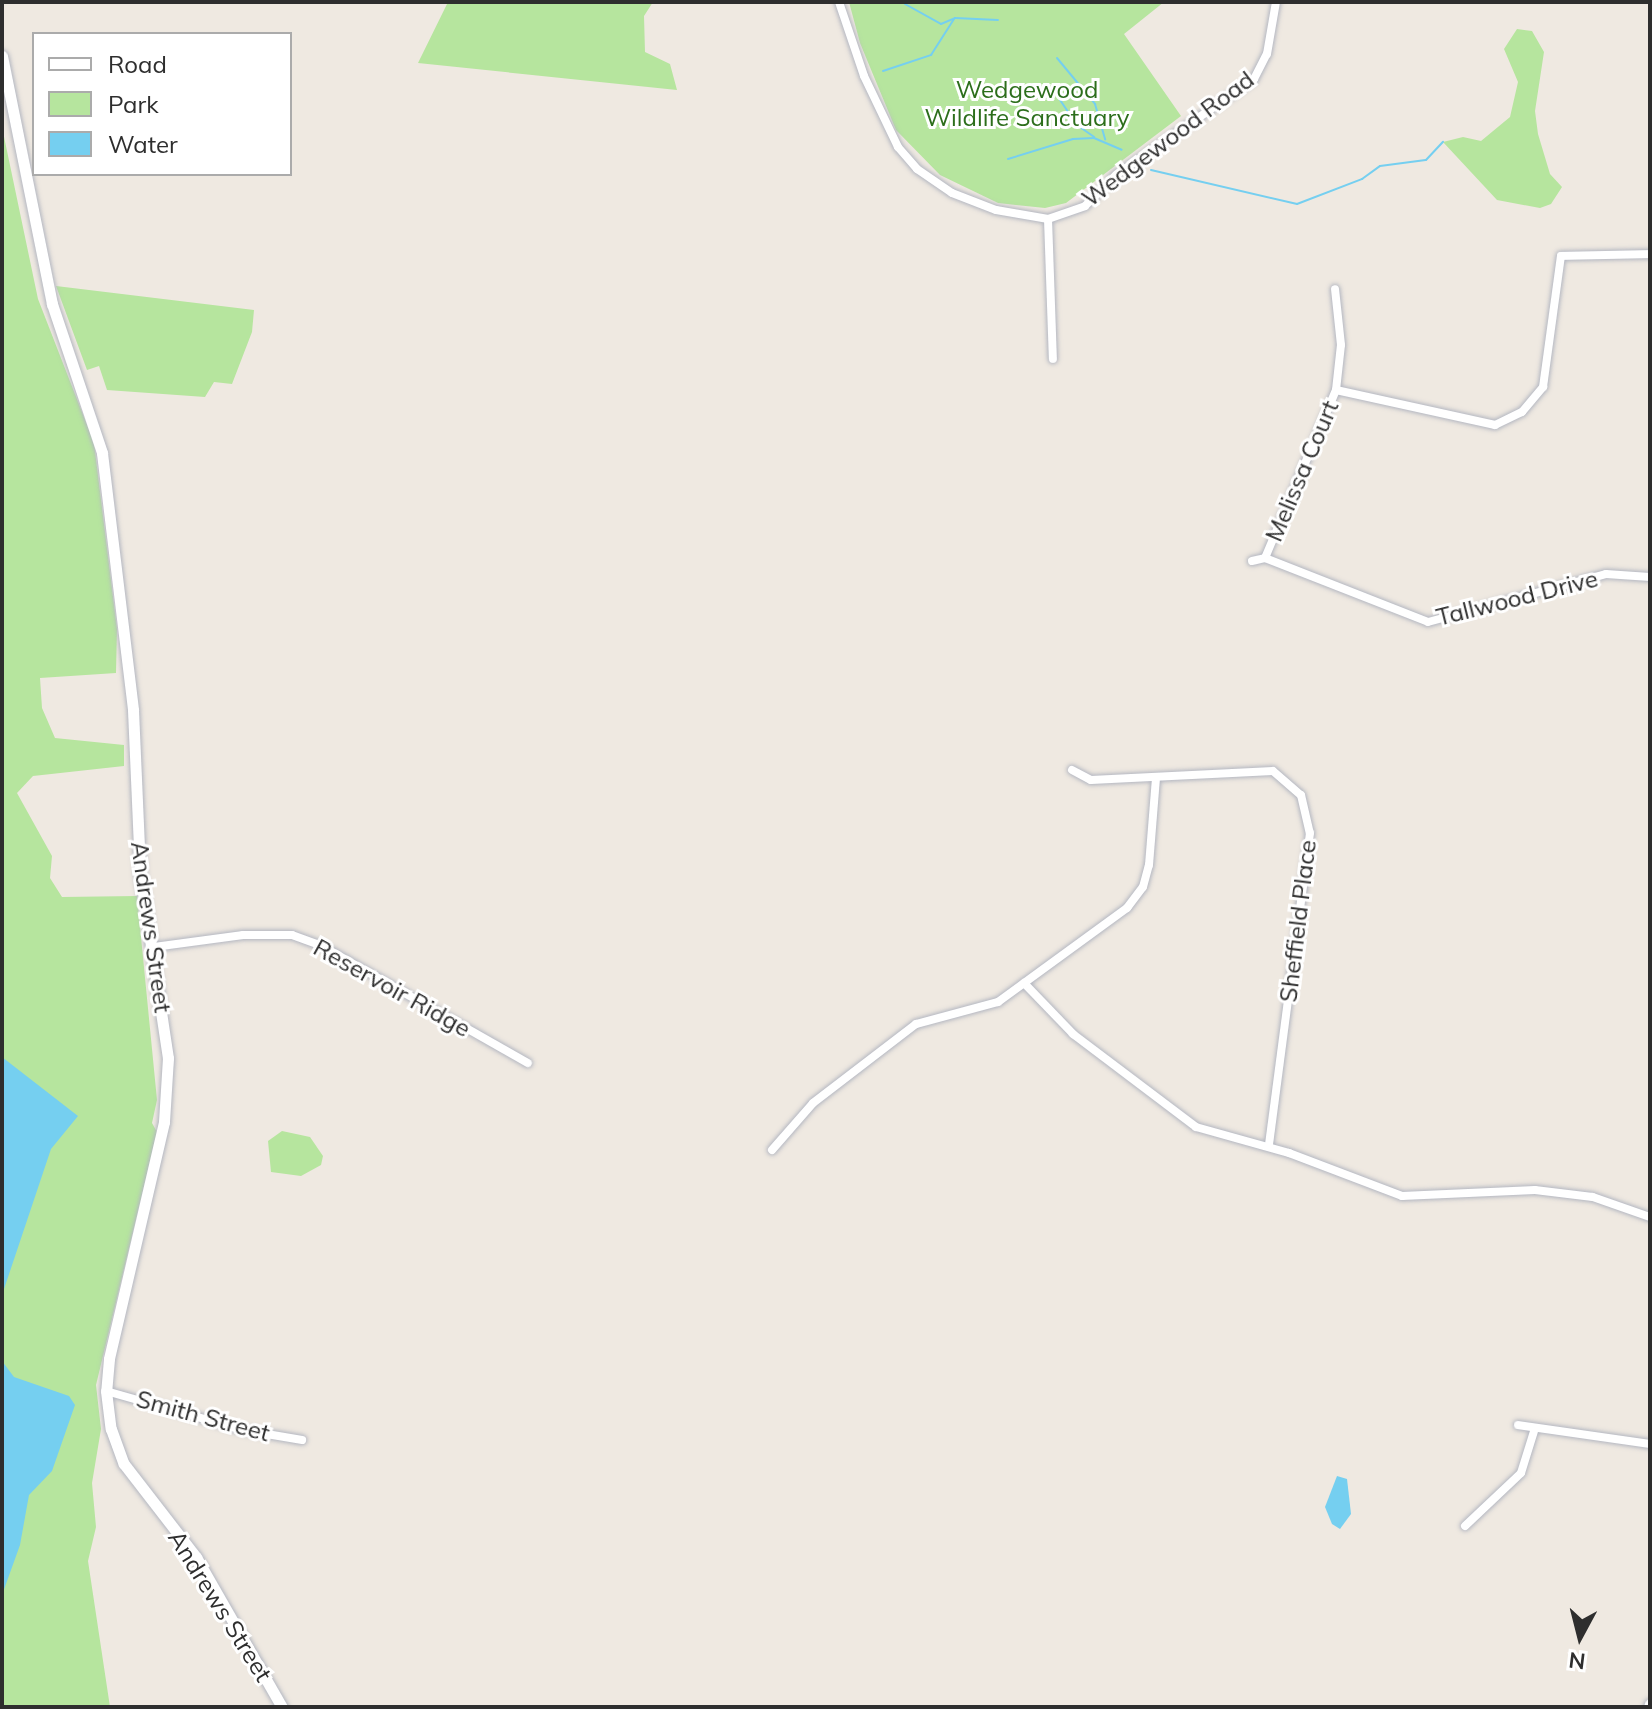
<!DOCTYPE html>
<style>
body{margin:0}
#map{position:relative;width:1652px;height:1709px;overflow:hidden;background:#efe9e1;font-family:Mulish,sans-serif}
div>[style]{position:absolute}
.green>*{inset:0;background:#b6e59e}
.water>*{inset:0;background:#75cff0}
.stream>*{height:2px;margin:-1px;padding:0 1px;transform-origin:1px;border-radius:1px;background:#75cff0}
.roads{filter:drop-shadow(0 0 2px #b4b7c1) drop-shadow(0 0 2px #b4b7c1)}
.street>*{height:8px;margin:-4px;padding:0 4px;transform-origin:4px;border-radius:4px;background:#fff}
.secondary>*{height:11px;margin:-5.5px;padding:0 5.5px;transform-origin:5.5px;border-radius:5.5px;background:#fff}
span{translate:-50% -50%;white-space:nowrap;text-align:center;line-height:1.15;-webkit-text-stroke:6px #fff;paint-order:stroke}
.park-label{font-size:24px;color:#2c6e1b}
.street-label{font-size:24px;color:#2e2e2e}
.frame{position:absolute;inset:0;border:4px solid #2e2e2e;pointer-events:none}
.legend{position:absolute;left:32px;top:32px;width:260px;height:144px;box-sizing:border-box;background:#fff;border:2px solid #ababab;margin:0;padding:10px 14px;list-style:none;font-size:24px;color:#2e2e2e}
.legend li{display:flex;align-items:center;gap:16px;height:40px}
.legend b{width:40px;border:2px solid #ababab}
.north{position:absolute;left:1540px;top:1597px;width:80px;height:80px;-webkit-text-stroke:6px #fff;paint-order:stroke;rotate:187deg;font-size:22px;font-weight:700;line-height:32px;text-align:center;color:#2e2e2e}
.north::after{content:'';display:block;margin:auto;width:28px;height:36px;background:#2e2e2e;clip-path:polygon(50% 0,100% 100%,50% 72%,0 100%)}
</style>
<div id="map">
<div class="green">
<div style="clip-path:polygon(448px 2px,653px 2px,644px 16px,645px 52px,670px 64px,677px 90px,418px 63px)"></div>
<div style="clip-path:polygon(849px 2px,1164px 2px,1124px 34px,1181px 116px,1066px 203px,1045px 208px,998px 203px,940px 175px,896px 130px,860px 43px)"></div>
<div style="clip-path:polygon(1517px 29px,1532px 31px,1544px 52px,1535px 111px,1538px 134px,1550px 174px,1562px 187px,1551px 204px,1540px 208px,1497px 200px,1443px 142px,1463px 137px,1481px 141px,1510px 117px,1518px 82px,1504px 49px)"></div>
<div style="clip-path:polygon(2px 127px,38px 299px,94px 443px,117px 629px,116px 673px,40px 678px,42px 708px,55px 738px,124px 745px,124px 766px,33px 776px,17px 793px,52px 856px,50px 878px,62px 897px,137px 896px,157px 1100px,152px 1123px,157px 1132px,96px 1385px,101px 1429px,92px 1483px,96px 1527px,88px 1561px,110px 1707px,2px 1707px)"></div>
<div style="clip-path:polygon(56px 286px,254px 310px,252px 332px,232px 384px,214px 382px,205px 397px,107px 390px,99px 366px,87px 370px)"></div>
<div style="clip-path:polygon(282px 1131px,310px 1137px,323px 1156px,321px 1165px,301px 1176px,271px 1172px,268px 1141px)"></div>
</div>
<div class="water">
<div style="clip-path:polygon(2px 1057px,78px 1116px,51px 1149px,2px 1295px)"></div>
<div style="clip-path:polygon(2px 1361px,14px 1377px,69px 1396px,75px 1405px,52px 1471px,29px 1495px,20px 1545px,2px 1595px)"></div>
<div style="clip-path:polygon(1337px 1476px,1347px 1479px,1351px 1514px,1340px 1529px,1332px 1524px,1325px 1507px)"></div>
</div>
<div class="stream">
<div style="left:905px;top:4px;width:41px;rotate:29.1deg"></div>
<div style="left:941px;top:24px;width:15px;rotate:-23deg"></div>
<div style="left:955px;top:18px;width:43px;rotate:2.7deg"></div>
<div style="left:1057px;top:58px;width:60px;rotate:50.4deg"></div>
<div style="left:1095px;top:104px;width:37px;rotate:74deg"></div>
<div style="left:883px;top:71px;width:51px;rotate:-18.4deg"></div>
<div style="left:931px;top:55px;width:43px;rotate:-57.4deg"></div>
<div style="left:1056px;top:94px;width:37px;rotate:56deg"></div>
<div style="left:1077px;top:125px;width:21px;rotate:35deg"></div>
<div style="left:1008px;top:159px;width:68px;rotate:-17.1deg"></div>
<div style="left:1073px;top:139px;width:21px;rotate:-3deg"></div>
<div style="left:1094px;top:138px;width:30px;rotate:23deg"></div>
<div style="left:1151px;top:170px;width:150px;rotate:13.1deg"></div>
<div style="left:1297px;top:204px;width:70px;rotate:-21deg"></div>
<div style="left:1362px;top:179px;width:22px;rotate:-36deg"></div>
<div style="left:1380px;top:166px;width:46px;rotate:-7.4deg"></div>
<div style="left:1426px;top:160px;width:25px;rotate:-47deg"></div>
</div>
<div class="roads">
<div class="street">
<div style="left:839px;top:2px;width:78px;rotate:71.3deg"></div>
<div style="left:864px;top:76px;width:79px;rotate:64.4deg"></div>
<div style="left:898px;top:147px;width:29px;rotate:49deg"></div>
<div style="left:917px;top:169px;width:42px;rotate:34.4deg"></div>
<div style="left:952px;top:193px;width:47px;rotate:21.1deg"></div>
<div style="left:996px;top:210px;width:53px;rotate:9.8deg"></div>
<div style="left:1048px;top:219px;width:39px;rotate:-19deg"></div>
<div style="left:1085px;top:206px;width:44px;rotate:-45deg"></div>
<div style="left:1116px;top:175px;width:168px;rotate:-34.8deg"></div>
<div style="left:1254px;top:79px;width:28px;rotate:-63deg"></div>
<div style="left:1267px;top:54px;width:53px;rotate:-80.2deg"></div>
<div style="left:1048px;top:219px;width:140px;rotate:88deg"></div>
<div style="left:1336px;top:390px;width:163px;rotate:12.4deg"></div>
<div style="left:1495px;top:425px;width:30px;rotate:-26deg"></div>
<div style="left:1522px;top:412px;width:33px;rotate:-50deg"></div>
<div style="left:1543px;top:387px;width:132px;rotate:-82.2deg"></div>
<div style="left:1561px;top:256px;width:89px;rotate:-1.3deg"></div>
<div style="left:1265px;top:558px;width:182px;rotate:-67.1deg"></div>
<div style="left:1336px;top:390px;width:45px;rotate:-83.7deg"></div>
<div style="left:1341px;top:345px;width:56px;rotate:-96.1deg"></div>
<div style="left:1252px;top:561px;width:13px;rotate:-13deg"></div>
<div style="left:1265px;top:558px;width:175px;rotate:21.4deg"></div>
<div style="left:1428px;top:622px;width:184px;rotate:-15.1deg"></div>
<div style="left:1606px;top:574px;width:44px;rotate:3.9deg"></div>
<div style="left:1072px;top:770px;width:21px;rotate:28deg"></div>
<div style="left:1091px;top:780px;width:182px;rotate:-2.8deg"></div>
<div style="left:1273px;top:771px;width:37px;rotate:41deg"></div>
<div style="left:1301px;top:795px;width:39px;rotate:77deg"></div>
<div style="left:1310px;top:833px;width:316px;rotate:97.5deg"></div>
<div style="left:154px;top:947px;width:90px;rotate:-7.7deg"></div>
<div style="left:243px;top:935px;width:49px"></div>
<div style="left:292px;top:935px;width:30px;rotate:20deg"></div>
<div style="left:320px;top:945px;width:239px;rotate:29.6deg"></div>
<div style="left:1024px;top:983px;width:71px;rotate:46.1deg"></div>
<div style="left:1073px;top:1034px;width:154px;rotate:37.1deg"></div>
<div style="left:1196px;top:1127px;width:97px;rotate:15.6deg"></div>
<div style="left:1289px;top:1153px;width:121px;rotate:20.8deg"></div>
<div style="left:1402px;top:1196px;width:133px;rotate:-2.6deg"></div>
<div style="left:1535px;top:1190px;width:58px;rotate:6.9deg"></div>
<div style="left:1593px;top:1197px;width:60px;rotate:19.3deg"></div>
<div style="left:772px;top:1150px;width:62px;rotate:-48.9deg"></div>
<div style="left:813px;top:1103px;width:130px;rotate:-37.5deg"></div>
<div style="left:916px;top:1024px;width:85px;rotate:-15deg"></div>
<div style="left:998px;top:1002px;width:160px;rotate:-36.1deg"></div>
<div style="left:1127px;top:908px;width:26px;rotate:-53deg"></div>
<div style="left:1143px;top:887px;width:23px;rotate:-75deg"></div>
<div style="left:1149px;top:865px;width:87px;rotate:-85.4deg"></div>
<div style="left:106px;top:1391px;width:142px;rotate:15.9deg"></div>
<div style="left:243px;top:1430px;width:60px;rotate:9.6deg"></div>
<div style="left:1518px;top:1425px;width:133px;rotate:8.2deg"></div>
<div style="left:1465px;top:1526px;width:77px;rotate:-43.4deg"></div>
<div style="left:1521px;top:1473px;width:47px;rotate:-72.7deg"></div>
</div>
<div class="secondary">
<div style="left:2px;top:56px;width:253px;rotate:78.6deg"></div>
<div style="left:52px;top:304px;width:157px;rotate:71.4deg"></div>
<div style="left:102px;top:453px;width:259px;rotate:83.1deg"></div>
<div style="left:133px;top:710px;width:163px;rotate:87.5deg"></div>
<div style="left:140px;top:873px;width:187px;rotate:81.4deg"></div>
<div style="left:168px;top:1058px;width:64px;rotate:93.6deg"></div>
<div style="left:164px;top:1122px;width:243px;rotate:103.1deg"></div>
<div style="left:109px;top:1359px;width:32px;rotate:95deg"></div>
<div style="left:106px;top:1391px;width:38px;rotate:83deg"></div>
<div style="left:111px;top:1429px;width:37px;rotate:70deg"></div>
<div style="left:124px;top:1464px;width:118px;rotate:52.3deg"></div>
<div style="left:196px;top:1557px;width:173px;rotate:60.2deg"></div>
<div style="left:1649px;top:1707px;width:3px;rotate:-72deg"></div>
</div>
</div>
<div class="park-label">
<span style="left:1027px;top:104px">Wedgewood<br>Wildlife Sanctuary</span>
</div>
<div class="street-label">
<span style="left:1168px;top:139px;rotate:-37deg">Wedgewood Road</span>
<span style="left:1302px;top:471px;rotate:-67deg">Melissa Court</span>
<span style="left:1517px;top:598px;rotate:-14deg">Tallwood Drive</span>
<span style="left:1298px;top:921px;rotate:-83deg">Sheffield Place</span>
<span style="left:151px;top:927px;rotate:82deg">Andrews Street</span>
<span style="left:392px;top:988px;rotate:29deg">Reservoir Ridge</span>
<span style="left:203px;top:1416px;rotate:15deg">Smith Street</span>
<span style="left:220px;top:1606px;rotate:58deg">Andrews Street</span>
</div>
<div class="frame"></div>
<ul class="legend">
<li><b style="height:10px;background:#fff"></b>Road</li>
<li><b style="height:22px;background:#b6e59e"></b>Park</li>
<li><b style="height:22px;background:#75cff0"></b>Water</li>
</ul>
<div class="north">N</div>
</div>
